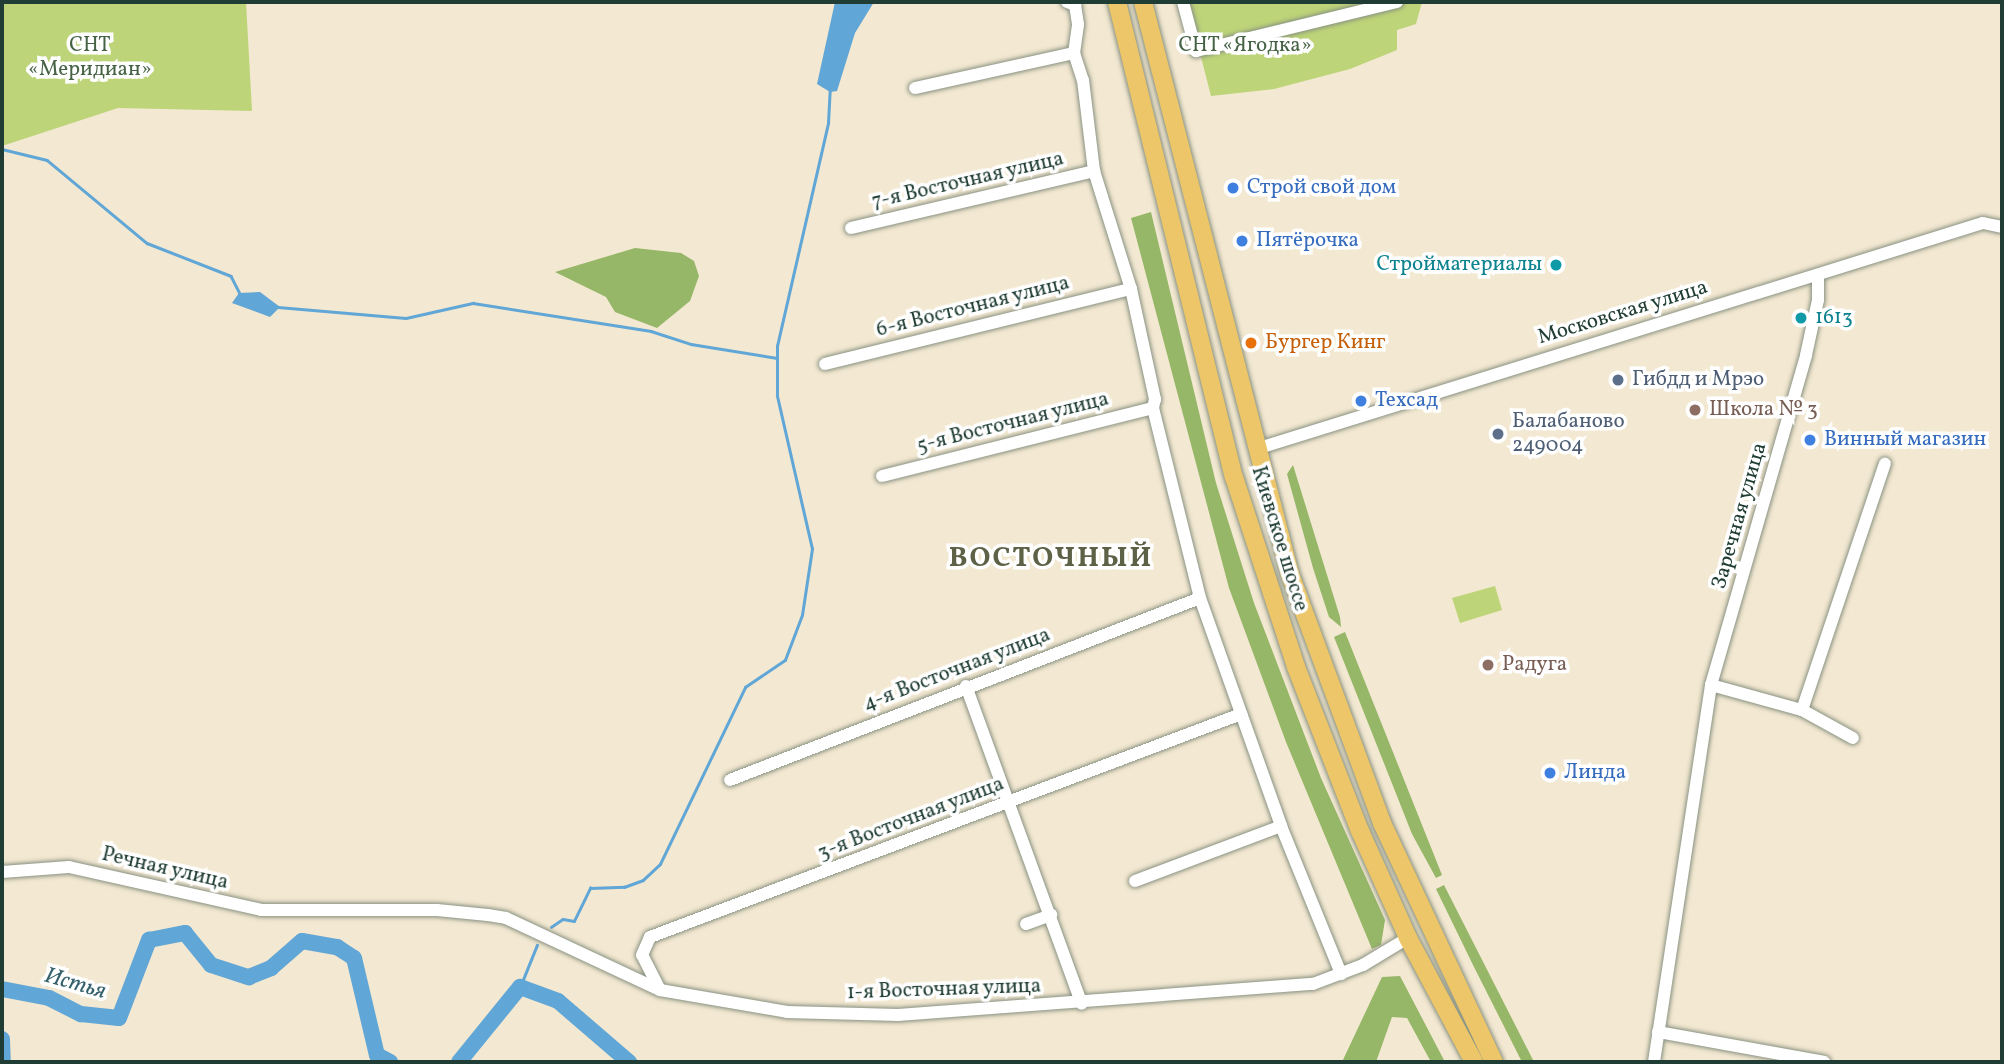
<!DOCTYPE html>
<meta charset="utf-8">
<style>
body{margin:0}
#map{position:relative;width:2004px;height:1064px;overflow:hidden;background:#f3e8d1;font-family:Vollkorn,serif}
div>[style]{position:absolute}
.green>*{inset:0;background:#bdd478}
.forest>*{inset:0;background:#96b668}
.water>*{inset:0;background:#60a6d6}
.stream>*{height:2.5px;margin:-1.25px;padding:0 1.25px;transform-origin:1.25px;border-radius:1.25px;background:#60a6d6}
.river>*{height:16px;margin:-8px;padding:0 8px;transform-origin:8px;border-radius:8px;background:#60a6d6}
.roads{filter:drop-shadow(0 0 2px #899282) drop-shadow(0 0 2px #899282)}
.minor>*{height:12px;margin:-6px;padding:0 6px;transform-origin:6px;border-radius:6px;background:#fff}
.highway>*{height:18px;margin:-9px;padding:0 9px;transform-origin:9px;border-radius:9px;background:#ecc669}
.dots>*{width:19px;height:19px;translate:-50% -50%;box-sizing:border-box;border:4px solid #fff;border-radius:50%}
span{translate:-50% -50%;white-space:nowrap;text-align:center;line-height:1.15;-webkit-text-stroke:7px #fff;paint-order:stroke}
.park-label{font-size:21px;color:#466345}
.street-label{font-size:21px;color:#1f3d34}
.shop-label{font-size:21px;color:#366cbe}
.left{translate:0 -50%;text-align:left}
.culture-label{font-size:21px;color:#0d838f}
.right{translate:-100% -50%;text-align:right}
.food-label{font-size:21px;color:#c56008}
.service-label{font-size:21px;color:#4e5e75}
.education-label{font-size:21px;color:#785e54}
.water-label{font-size:23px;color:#36626d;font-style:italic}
.district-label{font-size:28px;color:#5d6146;font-weight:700;letter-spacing:2px}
.frame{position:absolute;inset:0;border:4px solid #1f3d34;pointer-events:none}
</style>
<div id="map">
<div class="green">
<div style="clip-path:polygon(2px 2px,246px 2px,252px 111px,118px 108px,2px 146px)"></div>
<div style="clip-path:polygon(1187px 2px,1422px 2px,1416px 24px,1397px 30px,1397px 50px,1350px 69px,1274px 89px,1211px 96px)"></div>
<div style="clip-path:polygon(1495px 586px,1502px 610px,1460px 623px,1452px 598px)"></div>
</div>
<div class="forest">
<div style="clip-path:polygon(1151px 212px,1216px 483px,1254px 603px,1321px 778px,1385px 920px,1381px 945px,1372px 949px,1286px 742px,1229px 588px,1131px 218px)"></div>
<div style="clip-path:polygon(635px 248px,681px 253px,694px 261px,699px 276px,690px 301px,657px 328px,615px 312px,606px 297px,555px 272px)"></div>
<div style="clip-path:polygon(1293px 465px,1340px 617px,1341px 627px,1329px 617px,1313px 568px,1287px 474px)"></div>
<div style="clip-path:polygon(1345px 632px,1442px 875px,1436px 878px,1412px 834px,1334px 637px)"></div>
<div style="clip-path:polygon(1444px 885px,1534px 1062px,1522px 1062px,1474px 967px,1436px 889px)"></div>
<div style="clip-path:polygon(1400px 976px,1445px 1062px,1431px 1062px,1407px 1018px,1392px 1017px,1376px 1062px,1342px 1062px,1382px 977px)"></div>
</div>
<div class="water">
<div style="clip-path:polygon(835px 2px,874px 2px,855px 33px,837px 91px,830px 92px,817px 84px)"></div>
<div style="clip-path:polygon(260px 292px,280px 307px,270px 317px,232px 303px,239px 293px)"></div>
</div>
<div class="stream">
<div style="left:2px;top:149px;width:46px;rotate:13.7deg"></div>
<div style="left:47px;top:160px;width:130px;rotate:39.7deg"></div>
<div style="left:147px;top:243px;width:90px;rotate:21.4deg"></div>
<div style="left:231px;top:276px;width:20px;rotate:63deg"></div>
<div style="left:278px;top:307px;width:128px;rotate:4.9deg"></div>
<div style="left:406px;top:318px;width:69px;rotate:-12.6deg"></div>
<div style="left:473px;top:303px;width:180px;rotate:8.9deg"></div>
<div style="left:651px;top:331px;width:42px;rotate:18deg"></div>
<div style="left:691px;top:344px;width:87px;rotate:9.2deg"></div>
<div style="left:551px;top:927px;width:14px;rotate:-34deg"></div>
<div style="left:563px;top:919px;width:11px;rotate:10deg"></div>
<div style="left:574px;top:921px;width:37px;rotate:-64deg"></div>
<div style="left:590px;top:888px;width:34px;rotate:-2deg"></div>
<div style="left:624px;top:887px;width:20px;rotate:-20deg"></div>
<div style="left:643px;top:880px;width:23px;rotate:-43deg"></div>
<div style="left:660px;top:864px;width:196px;rotate:-64.3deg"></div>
<div style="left:745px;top:687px;width:48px;rotate:-34deg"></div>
<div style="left:785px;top:660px;width:48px;rotate:-69.3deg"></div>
<div style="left:802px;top:615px;width:67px;rotate:-81.4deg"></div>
<div style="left:812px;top:549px;width:157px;rotate:-102.9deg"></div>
<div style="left:777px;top:396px;width:50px;rotate:-90deg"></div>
<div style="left:777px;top:346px;width:229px;rotate:-77.1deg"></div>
<div style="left:828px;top:123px;width:33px;rotate:-87deg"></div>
<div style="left:520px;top:987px;width:45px;rotate:-68deg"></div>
</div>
<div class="river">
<div style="left:2px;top:989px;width:48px;rotate:10.8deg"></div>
<div style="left:49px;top:998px;width:36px;rotate:27deg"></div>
<div style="left:81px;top:1014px;width:38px;rotate:6deg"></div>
<div style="left:119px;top:1018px;width:84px;rotate:-69deg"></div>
<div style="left:149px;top:940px;width:37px;rotate:-11deg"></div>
<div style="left:185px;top:933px;width:41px;rotate:50.9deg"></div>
<div style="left:211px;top:965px;width:40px;rotate:18deg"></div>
<div style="left:249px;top:977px;width:24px;rotate:-22deg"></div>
<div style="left:271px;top:968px;width:41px;rotate:-41.1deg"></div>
<div style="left:302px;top:941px;width:36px;rotate:10deg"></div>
<div style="left:337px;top:947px;width:20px;rotate:33deg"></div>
<div style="left:354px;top:958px;width:100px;rotate:76.7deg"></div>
<div style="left:377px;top:1055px;width:15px;rotate:28deg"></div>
<div style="left:2px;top:1039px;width:23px;rotate:88deg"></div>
<div style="left:459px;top:1062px;width:97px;rotate:-50.9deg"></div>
<div style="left:520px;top:987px;width:40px;rotate:20.2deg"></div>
<div style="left:558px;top:1001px;width:94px;rotate:40.7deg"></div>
</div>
<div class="roads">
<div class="minor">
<div style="left:1067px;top:2px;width:9px;rotate:21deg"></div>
<div style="left:1075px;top:5px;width:20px;rotate:81deg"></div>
<div style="left:1078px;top:25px;width:28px;rotate:98deg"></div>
<div style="left:1074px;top:53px;width:28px;rotate:72deg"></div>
<div style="left:1083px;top:80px;width:92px;rotate:83.1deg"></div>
<div style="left:1094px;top:171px;width:124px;rotate:72.6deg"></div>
<div style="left:1131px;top:289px;width:113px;rotate:77.7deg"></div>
<div style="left:1155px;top:399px;width:9px;rotate:103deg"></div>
<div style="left:1153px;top:408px;width:196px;rotate:76.1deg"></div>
<div style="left:1200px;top:598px;width:242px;rotate:70.4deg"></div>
<div style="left:1281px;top:826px;width:160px;rotate:67.9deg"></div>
<div style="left:1183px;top:2px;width:51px;rotate:75.1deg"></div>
<div style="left:1196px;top:51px;width:207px;rotate:-13.7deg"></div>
<div style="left:915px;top:88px;width:163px;rotate:-12.4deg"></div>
<div style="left:851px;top:228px;width:250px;rotate:-13.2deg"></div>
<div style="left:825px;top:364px;width:315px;rotate:-13.8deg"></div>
<div style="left:1256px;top:449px;width:761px;rotate:-17.27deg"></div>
<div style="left:1983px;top:223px;width:19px;rotate:12deg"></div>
<div style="left:882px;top:476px;width:279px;rotate:-14.1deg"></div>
<div style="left:1711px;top:685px;width:94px;rotate:15.4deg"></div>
<div style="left:1802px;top:710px;width:58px;rotate:28.8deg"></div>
<div style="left:966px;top:686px;width:338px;rotate:70deg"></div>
<div style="left:1802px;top:710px;width:260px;rotate:-71.4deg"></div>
<div style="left:730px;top:780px;width:504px;rotate:-21.17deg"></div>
<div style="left:2px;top:872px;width:67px;rotate:-4.3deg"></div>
<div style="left:69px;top:867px;width:197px;rotate:12.6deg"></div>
<div style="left:261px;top:910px;width:176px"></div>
<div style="left:437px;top:910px;width:51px;rotate:5.6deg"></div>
<div style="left:488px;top:915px;width:18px;rotate:9deg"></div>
<div style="left:506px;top:918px;width:170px;rotate:25.1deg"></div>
<div style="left:660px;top:990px;width:129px;rotate:9.8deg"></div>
<div style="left:787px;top:1012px;width:111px;rotate:1.5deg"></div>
<div style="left:898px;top:1015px;width:416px;rotate:-4.3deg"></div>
<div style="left:1313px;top:984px;width:53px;rotate:-20.8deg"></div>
<div style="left:1363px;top:965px;width:52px;rotate:-31deg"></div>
<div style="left:1135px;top:881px;width:156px;rotate:-20.6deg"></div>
<div style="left:1026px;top:924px;width:27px;rotate:-20deg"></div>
<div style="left:660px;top:990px;width:39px;rotate:-117deg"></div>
<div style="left:642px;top:955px;width:20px;rotate:-66deg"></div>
<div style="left:650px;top:937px;width:632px;rotate:-20.67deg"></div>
<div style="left:1658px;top:1032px;width:169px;rotate:10.2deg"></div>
<div style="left:1654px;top:1062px;width:381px;rotate:-81.4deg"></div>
<div style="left:1711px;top:685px;width:343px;rotate:-73.9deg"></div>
<div style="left:1806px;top:355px;width:56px;rotate:-77.7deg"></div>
<div style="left:1818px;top:300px;width:25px;rotate:-90deg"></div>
</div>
<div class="highway">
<div style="left:1117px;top:2px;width:489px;rotate:76.2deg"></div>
<div style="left:1234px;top:477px;width:200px;rotate:71.9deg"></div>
<div style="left:1296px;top:667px;width:176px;rotate:68.7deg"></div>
<div style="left:1360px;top:831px;width:117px;rotate:65.8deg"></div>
<div style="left:1408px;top:938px;width:140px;rotate:62deg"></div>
<div style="left:1143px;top:2px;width:591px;rotate:75.59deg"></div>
<div style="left:1290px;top:574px;width:265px;rotate:69.7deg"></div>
<div style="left:1382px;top:823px;width:264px;rotate:64.9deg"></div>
</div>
</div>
<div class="dots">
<div style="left:1233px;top:188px;background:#3f7fe0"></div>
<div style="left:1242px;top:241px;background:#3f7fe0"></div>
<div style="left:1556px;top:265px;background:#0f9aa8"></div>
<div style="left:1801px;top:318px;background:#0f9aa8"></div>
<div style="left:1251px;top:343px;background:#e8710a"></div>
<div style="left:1618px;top:380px;background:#5c6f8a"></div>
<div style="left:1361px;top:401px;background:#3f7fe0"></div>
<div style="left:1695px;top:410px;background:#8d6e63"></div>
<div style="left:1498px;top:434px;background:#5c6f8a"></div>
<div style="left:1810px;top:440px;background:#3f7fe0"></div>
<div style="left:1488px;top:665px;background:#8d6e63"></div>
<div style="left:1550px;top:773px;background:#3f7fe0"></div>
</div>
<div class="park-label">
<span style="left:90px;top:58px">СНТ<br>«Меридиан»</span>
<span style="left:1245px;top:46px">СНТ «Ягодка»</span>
</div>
<div class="street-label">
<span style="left:968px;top:181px;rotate:-13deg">7-я Восточная улица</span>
<span style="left:973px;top:307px;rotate:-14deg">6-я Восточная улица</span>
<span style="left:1623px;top:313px;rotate:-17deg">Московская улица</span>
<span style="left:1013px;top:423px;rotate:-14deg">5-я Восточная улица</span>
<span style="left:1740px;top:516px;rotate:-74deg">Заречная улица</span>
<span style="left:1279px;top:539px;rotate:73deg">Киевское шоссе</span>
<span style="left:957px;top:670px;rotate:-21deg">4-я Восточная улица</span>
<span style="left:911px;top:819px;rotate:-21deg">3-я Восточная улица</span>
<span style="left:165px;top:869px;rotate:13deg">Речная улица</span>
<span style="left:944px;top:990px;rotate:-2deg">1-я Восточная улица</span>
</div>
<div class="shop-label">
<span class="left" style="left:1247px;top:188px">Строй свой дом</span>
<span class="left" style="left:1256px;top:241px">Пятёрочка</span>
<span class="left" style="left:1375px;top:401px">Техсад</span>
<span class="left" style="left:1824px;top:440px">Винный магазин</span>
<span class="left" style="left:1564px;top:773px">Линда</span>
</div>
<div class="culture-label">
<span class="right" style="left:1542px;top:265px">Стройматериалы</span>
<span class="left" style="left:1815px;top:318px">1613</span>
</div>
<div class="food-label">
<span class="left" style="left:1265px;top:343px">Бургер Кинг</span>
</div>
<div class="service-label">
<span class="left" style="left:1632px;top:380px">Гибдд и Мрэо</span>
<span class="left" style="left:1512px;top:434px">Балабаново<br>249004</span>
</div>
<div class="education-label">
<span class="left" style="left:1709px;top:410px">Школа № 3</span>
<span class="left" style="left:1502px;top:665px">Радуга</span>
</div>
<div class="water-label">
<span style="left:75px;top:984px;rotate:16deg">Истья</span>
</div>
<div class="district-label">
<span style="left:1051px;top:559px">ВОСТОЧНЫЙ</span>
</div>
<div class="frame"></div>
</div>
